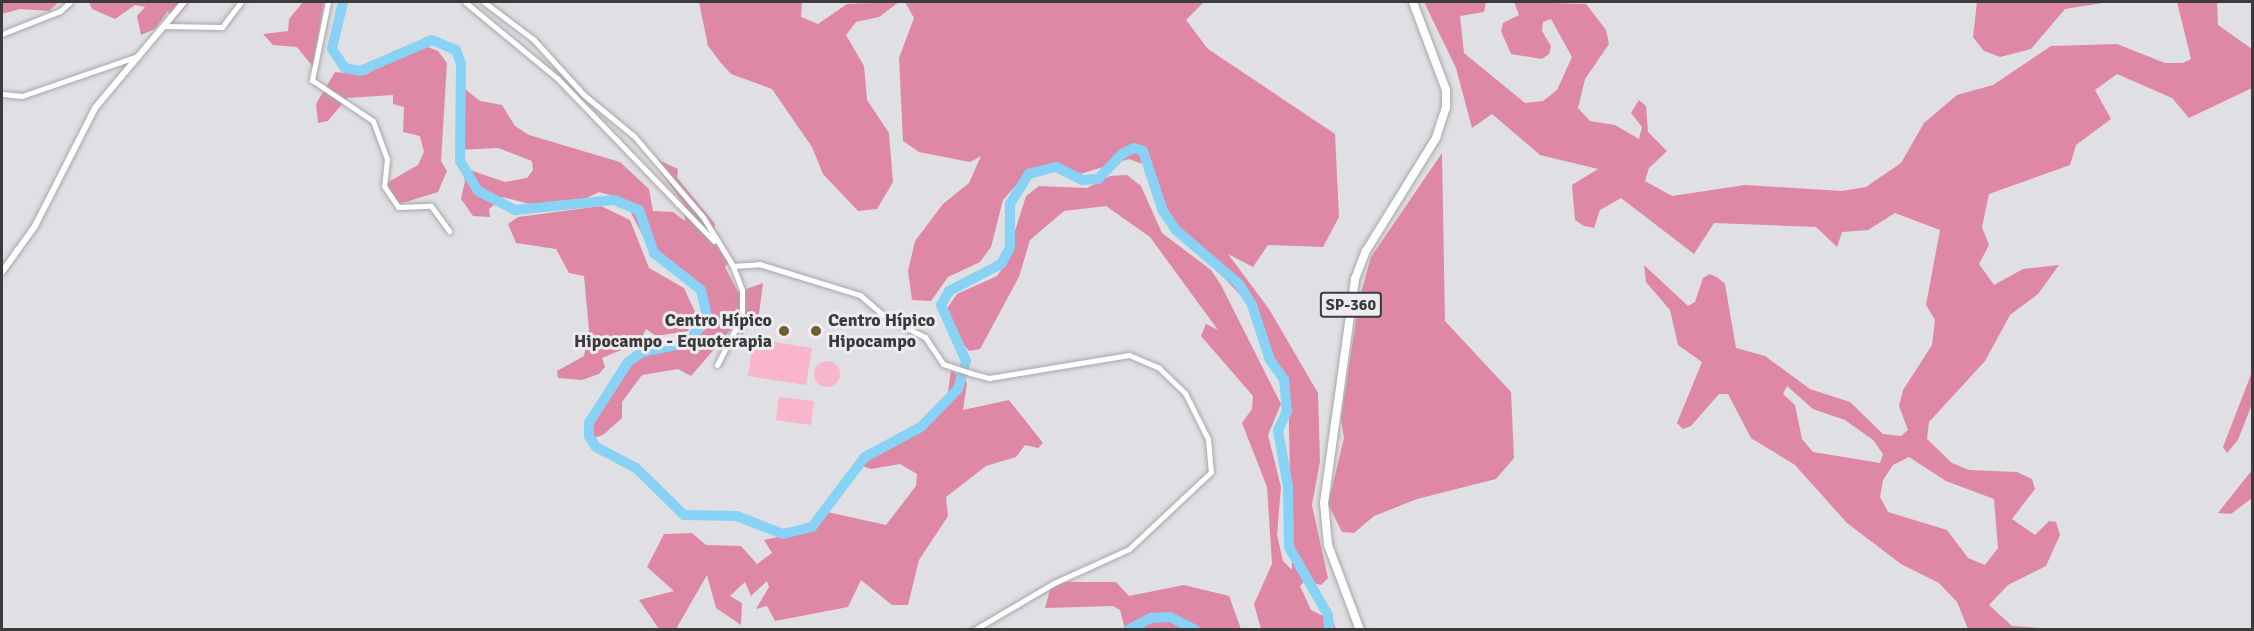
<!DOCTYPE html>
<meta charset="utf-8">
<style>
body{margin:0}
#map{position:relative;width:2254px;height:631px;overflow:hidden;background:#e0dfe3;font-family:Signika,sans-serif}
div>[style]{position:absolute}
.green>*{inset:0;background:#f8b5cb}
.round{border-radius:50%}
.forest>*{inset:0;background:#de88a6}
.river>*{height:10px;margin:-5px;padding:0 5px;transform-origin:5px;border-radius:5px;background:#88d2f5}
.roads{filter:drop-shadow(0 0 2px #a8a7ab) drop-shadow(0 0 2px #a8a7ab)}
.minor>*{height:5px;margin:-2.5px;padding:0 2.5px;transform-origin:2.5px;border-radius:2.5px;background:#fff}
.tertiary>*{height:6px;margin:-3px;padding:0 3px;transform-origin:3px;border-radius:3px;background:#fff}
.primary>*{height:8px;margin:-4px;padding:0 4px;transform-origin:4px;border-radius:4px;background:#fff}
.dots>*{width:16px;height:16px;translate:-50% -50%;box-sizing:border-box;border:3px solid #edecf0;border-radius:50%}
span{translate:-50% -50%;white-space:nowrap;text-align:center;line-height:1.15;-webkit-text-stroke:6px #edecf0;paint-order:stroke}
.shield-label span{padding:2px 4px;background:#edecf0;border:2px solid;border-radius:4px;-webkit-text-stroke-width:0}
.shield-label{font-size:16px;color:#3b3b3c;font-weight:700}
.poi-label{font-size:18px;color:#3b3b3c;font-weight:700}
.right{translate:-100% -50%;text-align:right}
.left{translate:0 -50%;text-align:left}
.frame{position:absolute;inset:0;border:3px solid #3b3b3c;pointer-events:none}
</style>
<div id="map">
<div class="green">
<div style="clip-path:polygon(754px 339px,812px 348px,806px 385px,748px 376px)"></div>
<div class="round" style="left:814px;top:361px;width:26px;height:26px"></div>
<div style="clip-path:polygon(779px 397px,814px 401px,811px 425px,776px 420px)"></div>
</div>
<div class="forest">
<div style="clip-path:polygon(2px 2px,59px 2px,49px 11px,20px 9px,2px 14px)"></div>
<div style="clip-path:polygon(89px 2px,189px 2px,174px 20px,168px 11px,155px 29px,141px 35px,137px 16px,145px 7px,135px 5px,115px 19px,92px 9px)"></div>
<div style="clip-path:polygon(303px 2px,324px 2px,313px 67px,297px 47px,273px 45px,263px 34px,288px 31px,289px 19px)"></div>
<div style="clip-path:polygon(699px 2px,802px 2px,801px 17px,818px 24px,847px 4px,899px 2px,879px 17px,856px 22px,846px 35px,864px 66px,867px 100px,889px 133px,893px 182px,877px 209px,858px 211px,823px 174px,812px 147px,772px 89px,731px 74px,721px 63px,708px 46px)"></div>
<div style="clip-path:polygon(905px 2px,1204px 2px,1186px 20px,1208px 49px,1335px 134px,1339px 217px,1323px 247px,1268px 245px,1253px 267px,1228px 254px,1269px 309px,1318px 393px,1320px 461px,1312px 505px,1328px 578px,1321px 585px,1305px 581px,1300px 586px,1311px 610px,1333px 621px,1336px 629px,1261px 629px,1254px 604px,1272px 564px,1267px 487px,1242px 423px,1252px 409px,1253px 396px,1201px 336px,1206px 324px,1218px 330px,1150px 237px,1106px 206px,1064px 211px,1030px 240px,1019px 277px,980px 349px,969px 351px,947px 323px,946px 310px,957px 294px,997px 276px,1004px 266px,1026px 196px,1039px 186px,1087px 188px,1110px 176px,1127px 175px,1141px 186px,1162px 233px,1211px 270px,1221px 285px,1281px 404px,1268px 435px,1281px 487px,1277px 535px,1283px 561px,1292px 570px,1288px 382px,1264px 353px,1249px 304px,1169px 220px,1145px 165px,1129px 159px,1080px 174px,1040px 169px,1025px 175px,1003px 200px,991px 247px,980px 262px,948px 277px,931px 301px,912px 300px,908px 271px,915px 241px,943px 204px,969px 183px,981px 156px,970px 162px,919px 152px,903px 141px,899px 58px,914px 18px)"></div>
<div style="clip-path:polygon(evenodd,1424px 2px,1486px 2px,1484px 12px,1460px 16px,1464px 53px,1525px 103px,1543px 101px,1557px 90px,1572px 57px,1551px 19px,1543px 22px,1542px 31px,1551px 46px,1549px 54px,1542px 59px,1511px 54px,1501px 31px,1503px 23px,1519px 15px,1514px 2px,1586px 4px,1606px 30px,1609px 44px,1585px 79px,1578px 108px,1590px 121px,1615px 125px,1639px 139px,1642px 127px,1631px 113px,1639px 100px,1646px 106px,1648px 132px,1667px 151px,1649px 168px,1645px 181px,1672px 196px,1745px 185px,1842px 191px,1866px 187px,1901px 163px,1924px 123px,1957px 95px,1993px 85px,2051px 46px,2117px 44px,2165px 63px,2183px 63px,2191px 59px,2177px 2px,2217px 2px,2218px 25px,2252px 49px,2252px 88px,2189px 118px,2172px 98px,2117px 74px,2095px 90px,2111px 119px,2076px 145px,2070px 165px,1989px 194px,1982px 227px,1989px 245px,1979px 264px,1994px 285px,2023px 269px,2059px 265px,2038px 294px,2010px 315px,1985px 361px,1929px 422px,1927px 439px,1952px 463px,1969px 470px,2017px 472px,2032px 479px,2035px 489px,2012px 519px,2035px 535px,2049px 521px,2056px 522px,2060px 535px,2046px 566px,2008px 585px,1989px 605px,2012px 626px,2054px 629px,1968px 629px,1957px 602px,1939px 583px,1901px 564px,1847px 523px,1795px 465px,1751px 438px,1728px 394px,1719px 394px,1691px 426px,1683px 429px,1677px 423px,1702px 362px,1678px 345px,1670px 310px,1646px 282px,1644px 265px,1688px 306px,1695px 302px,1703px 278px,1710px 274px,1718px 278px,1725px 284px,1736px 348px,1765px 356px,1810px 389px,1850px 402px,1883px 434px,1901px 436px,1908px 430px,1899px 406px,1903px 390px,1932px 345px,1935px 320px,1926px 305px,1940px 230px,1895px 213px,1868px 230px,1842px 232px,1837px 247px,1816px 227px,1714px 223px,1694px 254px,1621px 198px,1600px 210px,1594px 228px,1584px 226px,1575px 220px,1572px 185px,1598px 169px,1540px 155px,1492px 114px,1472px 128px,1456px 68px,1424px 2px,1787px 386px,1813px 409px,1845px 420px,1873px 440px,1883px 454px,1880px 463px,1813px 452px,1802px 439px,1795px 405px,1783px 394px,1787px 386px,1424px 2px,1909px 457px,1946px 481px,1994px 499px,1998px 548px,1985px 565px,1968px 558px,1947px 530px,1888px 512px,1880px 497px,1883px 480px,1893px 465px,1909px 457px)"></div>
<div style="clip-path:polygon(1977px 2px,2109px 2px,2065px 9px,2031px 49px,2000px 57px,1984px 51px,1973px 37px)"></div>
<div style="clip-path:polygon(420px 44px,438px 51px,447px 63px,441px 161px,447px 171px,438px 192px,396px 205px,383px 185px,418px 165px,424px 152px,420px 136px,403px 132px,404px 107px,393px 104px,393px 95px,347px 98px,328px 121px,318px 123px,316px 104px,335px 72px,365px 75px)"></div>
<div style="clip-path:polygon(465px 89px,480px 101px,502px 105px,515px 126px,529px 135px,620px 162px,649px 189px,653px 211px,673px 212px,685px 221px,684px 204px,649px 156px,678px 169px,677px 178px,715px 224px,712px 237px,730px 261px,725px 267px,738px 292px,763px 283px,759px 314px,742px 335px,734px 326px,691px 376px,678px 369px,642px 375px,622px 402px,622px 418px,603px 435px,594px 438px,592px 423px,608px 390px,638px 358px,695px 335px,704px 321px,700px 298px,690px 280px,645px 240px,624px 199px,599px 192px,576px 203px,529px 204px,503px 197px,489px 209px,490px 217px,473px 216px,461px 199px,465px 181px,461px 167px,505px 182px,527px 178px,533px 170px,532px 161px,498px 148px,456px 150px,456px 94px)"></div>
<div style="clip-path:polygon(1442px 153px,1445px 321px,1511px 392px,1514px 458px,1496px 479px,1417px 499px,1374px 516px,1354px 533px,1342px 532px,1328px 504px,1344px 438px,1341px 418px,1359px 300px,1371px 257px)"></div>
<div style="clip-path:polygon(601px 206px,630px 220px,649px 268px,684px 288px,695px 312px,688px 331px,656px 336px,646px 329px,640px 342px,602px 358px,605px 367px,599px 374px,582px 380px,558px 378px,557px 371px,584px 356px,589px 330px,584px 276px,569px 273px,556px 249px,516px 243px,508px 224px,518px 217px)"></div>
<div style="clip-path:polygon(951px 370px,967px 383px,963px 410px,1009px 400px,1043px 443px,1038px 448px,1025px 445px,1016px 457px,986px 466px,946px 497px,948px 516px,919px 560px,908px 605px,892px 605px,861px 580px,848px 607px,775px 621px,767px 606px,756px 609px,769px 587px,767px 581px,751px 596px,745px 582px,730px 596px,742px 603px,741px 625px,716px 608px,707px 575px,676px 629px,659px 629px,639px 600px,674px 591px,647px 567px,664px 534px,692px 533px,706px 545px,741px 546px,757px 564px,772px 553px,764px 540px,801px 532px,823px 511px,886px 525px,916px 486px,917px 474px,900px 464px,871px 469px,856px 464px,932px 421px,947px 400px)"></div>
<div style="clip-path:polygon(2252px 372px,2252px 404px,2238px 440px,2227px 453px,2223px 447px)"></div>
<div style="clip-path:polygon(2252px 470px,2252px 498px,2231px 514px,2218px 513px)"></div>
<div style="clip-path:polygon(1052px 582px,1116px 582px,1129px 596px,1184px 585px,1229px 596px,1241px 629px,1125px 629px,1120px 610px,1113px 606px,1045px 608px)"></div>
</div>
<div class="river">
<div style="left:343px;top:2px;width:48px;rotate:103.2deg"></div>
<div style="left:332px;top:49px;width:23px;rotate:56deg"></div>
<div style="left:345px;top:68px;width:15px;rotate:11deg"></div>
<div style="left:360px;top:71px;width:78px;rotate:-23.3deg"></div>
<div style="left:432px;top:40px;width:26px;rotate:23deg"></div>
<div style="left:456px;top:50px;width:15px;rotate:70deg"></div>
<div style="left:461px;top:64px;width:97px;rotate:90.6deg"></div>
<div style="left:460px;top:161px;width:35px;rotate:59deg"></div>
<div style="left:478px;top:191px;width:42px;rotate:27.2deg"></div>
<div style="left:515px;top:210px;width:100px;rotate:-5.8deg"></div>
<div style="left:614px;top:200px;width:27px;rotate:22deg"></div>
<div style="left:639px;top:210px;width:46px;rotate:70.8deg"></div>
<div style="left:654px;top:253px;width:60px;rotate:38.2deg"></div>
<div style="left:701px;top:290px;width:31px;rotate:77deg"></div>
<div style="left:708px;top:320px;width:33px;rotate:135deg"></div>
<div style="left:685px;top:343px;width:44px;rotate:168.2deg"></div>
<div style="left:642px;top:352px;width:17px;rotate:144deg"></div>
<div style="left:628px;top:362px;width:72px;rotate:122.6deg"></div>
<div style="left:589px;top:423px;width:13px;rotate:90deg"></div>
<div style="left:589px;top:436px;width:13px;rotate:58deg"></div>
<div style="left:596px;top:447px;width:45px;rotate:27.7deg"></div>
<div style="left:636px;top:468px;width:67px;rotate:44.4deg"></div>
<div style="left:684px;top:515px;width:53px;rotate:1.1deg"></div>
<div style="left:737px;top:516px;width:49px;rotate:21.4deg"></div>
<div style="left:783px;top:534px;width:30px;rotate:-14deg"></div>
<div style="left:812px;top:527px;width:88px;rotate:-52.9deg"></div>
<div style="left:865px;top:457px;width:64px;rotate:-28.2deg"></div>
<div style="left:921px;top:427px;width:53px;rotate:-45.8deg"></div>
<div style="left:958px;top:389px;width:29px;rotate:-74deg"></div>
<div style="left:966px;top:361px;width:61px;rotate:-114.1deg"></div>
<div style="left:941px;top:305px;width:16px;rotate:-60deg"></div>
<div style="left:949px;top:291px;width:59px;rotate:-27.4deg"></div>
<div style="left:1001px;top:264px;width:18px;rotate:-61deg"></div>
<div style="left:1010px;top:248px;width:44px;rotate:-90deg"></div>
<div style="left:1010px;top:204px;width:36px;rotate:-58deg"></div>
<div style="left:1029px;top:174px;width:28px;rotate:-15deg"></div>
<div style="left:1056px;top:167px;width:30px;rotate:26deg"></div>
<div style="left:1083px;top:180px;width:15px;rotate:-4deg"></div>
<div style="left:1098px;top:179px;width:35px;rotate:-46deg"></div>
<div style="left:1122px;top:154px;width:13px;rotate:-27deg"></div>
<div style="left:1134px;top:148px;width:9px;rotate:18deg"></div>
<div style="left:1143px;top:151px;width:63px;rotate:71.6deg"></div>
<div style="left:1163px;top:211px;width:23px;rotate:56deg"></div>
<div style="left:1176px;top:230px;width:83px;rotate:40.6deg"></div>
<div style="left:1239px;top:284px;width:25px;rotate:58deg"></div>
<div style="left:1252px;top:305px;width:58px;rotate:71.9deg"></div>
<div style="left:1270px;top:360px;width:24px;rotate:54deg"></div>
<div style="left:1284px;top:379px;width:32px;rotate:85deg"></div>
<div style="left:1287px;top:411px;width:21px;rotate:115deg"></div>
<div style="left:1278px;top:430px;width:58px;rotate:80deg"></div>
<div style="left:1288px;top:487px;width:60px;rotate:89deg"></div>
<div style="left:1289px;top:547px;width:78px;rotate:60.2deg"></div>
<div style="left:1328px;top:615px;width:15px;rotate:86deg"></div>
<div style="left:1128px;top:630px;width:26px;rotate:-28deg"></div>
<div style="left:1151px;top:618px;width:19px;rotate:-3deg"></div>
<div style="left:1170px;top:617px;width:28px;rotate:27deg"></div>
</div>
<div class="roads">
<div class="minor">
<div style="left:328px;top:2px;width:80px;rotate:101.6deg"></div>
<div style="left:312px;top:80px;width:73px;rotate:33.9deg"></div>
<div style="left:373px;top:121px;width:40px;rotate:69.8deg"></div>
<div style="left:387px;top:159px;width:27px;rotate:96deg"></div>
<div style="left:384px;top:186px;width:25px;rotate:56deg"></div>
<div style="left:398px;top:207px;width:33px;rotate:-2deg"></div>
<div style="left:431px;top:206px;width:31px;rotate:54deg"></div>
<div style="left:465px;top:2px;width:119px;rotate:39.6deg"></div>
<div style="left:557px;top:78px;width:226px;rotate:46.1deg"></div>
<div style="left:484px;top:2px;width:63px;rotate:37.2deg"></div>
<div style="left:534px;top:40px;width:74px;rotate:47.7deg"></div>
<div style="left:584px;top:95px;width:65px;rotate:39.4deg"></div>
<div style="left:634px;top:136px;width:106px;rotate:49.6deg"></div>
<div style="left:703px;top:217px;width:57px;rotate:58.5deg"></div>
<div style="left:733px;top:266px;width:26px;rotate:-4deg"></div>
<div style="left:759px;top:264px;width:106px;rotate:17.1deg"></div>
<div style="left:860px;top:295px;width:33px;rotate:41deg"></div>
<div style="left:885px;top:317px;width:45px;rotate:26.6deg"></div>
<div style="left:925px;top:337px;width:32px;rotate:56deg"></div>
<div style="left:943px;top:364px;width:28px;rotate:18deg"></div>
<div style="left:970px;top:373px;width:20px;rotate:15deg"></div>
<div style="left:989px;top:378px;width:142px;rotate:-9.3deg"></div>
<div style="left:1129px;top:355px;width:33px;rotate:23deg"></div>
<div style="left:1159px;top:368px;width:36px;rotate:44deg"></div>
<div style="left:1185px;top:393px;width:51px;rotate:63.4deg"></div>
<div style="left:1208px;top:439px;width:33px;rotate:85deg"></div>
<div style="left:1211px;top:472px;width:112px;rotate:136.8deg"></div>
<div style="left:1129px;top:549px;width:82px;rotate:155.6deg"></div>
<div style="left:1054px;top:583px;width:93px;rotate:149.6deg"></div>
<div style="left:164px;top:26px;width:58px;rotate:1deg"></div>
<div style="left:222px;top:27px;width:31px;rotate:-53deg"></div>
<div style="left:2px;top:34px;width:62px;rotate:-21.6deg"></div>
<div style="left:60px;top:11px;width:13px;rotate:-42deg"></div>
<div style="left:2px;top:94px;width:20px;rotate:6deg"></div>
<div style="left:22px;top:96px;width:123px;rotate:-19deg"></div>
<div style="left:717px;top:365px;width:55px;rotate:-63deg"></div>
<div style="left:742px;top:316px;width:26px;rotate:-90deg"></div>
<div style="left:742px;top:290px;width:26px;rotate:-111deg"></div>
</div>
<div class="tertiary">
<div style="left:2px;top:272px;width:57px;rotate:-54.3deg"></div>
<div style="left:35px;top:226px;width:132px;rotate:-63deg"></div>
<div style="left:95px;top:108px;width:138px;rotate:-50deg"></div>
</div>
<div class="primary">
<div style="left:1360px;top:630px;width:91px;rotate:-110.6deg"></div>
<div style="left:1328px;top:545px;width:42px;rotate:-95.4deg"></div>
<div style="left:1324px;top:503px;width:226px;rotate:-82.1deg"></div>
<div style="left:1355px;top:279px;width:30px;rotate:-69deg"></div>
<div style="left:1366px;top:251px;width:133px;rotate:-58.2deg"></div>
<div style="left:1436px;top:138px;width:32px;rotate:-72deg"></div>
<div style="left:1446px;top:108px;width:18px;rotate:-90deg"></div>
<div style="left:1446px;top:90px;width:94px;rotate:-110.6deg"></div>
</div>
</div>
<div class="dots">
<div style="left:784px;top:331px;background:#6d5f2c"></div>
<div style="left:816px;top:331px;background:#6d5f2c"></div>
</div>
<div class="shield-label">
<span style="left:1351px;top:305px">SP-360</span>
</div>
<div class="poi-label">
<span class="right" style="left:772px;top:331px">Centro Hípico<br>Hipocampo - Equoterapia</span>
<span class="left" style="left:828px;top:331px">Centro Hípico<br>Hipocampo</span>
</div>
<div class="frame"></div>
</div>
